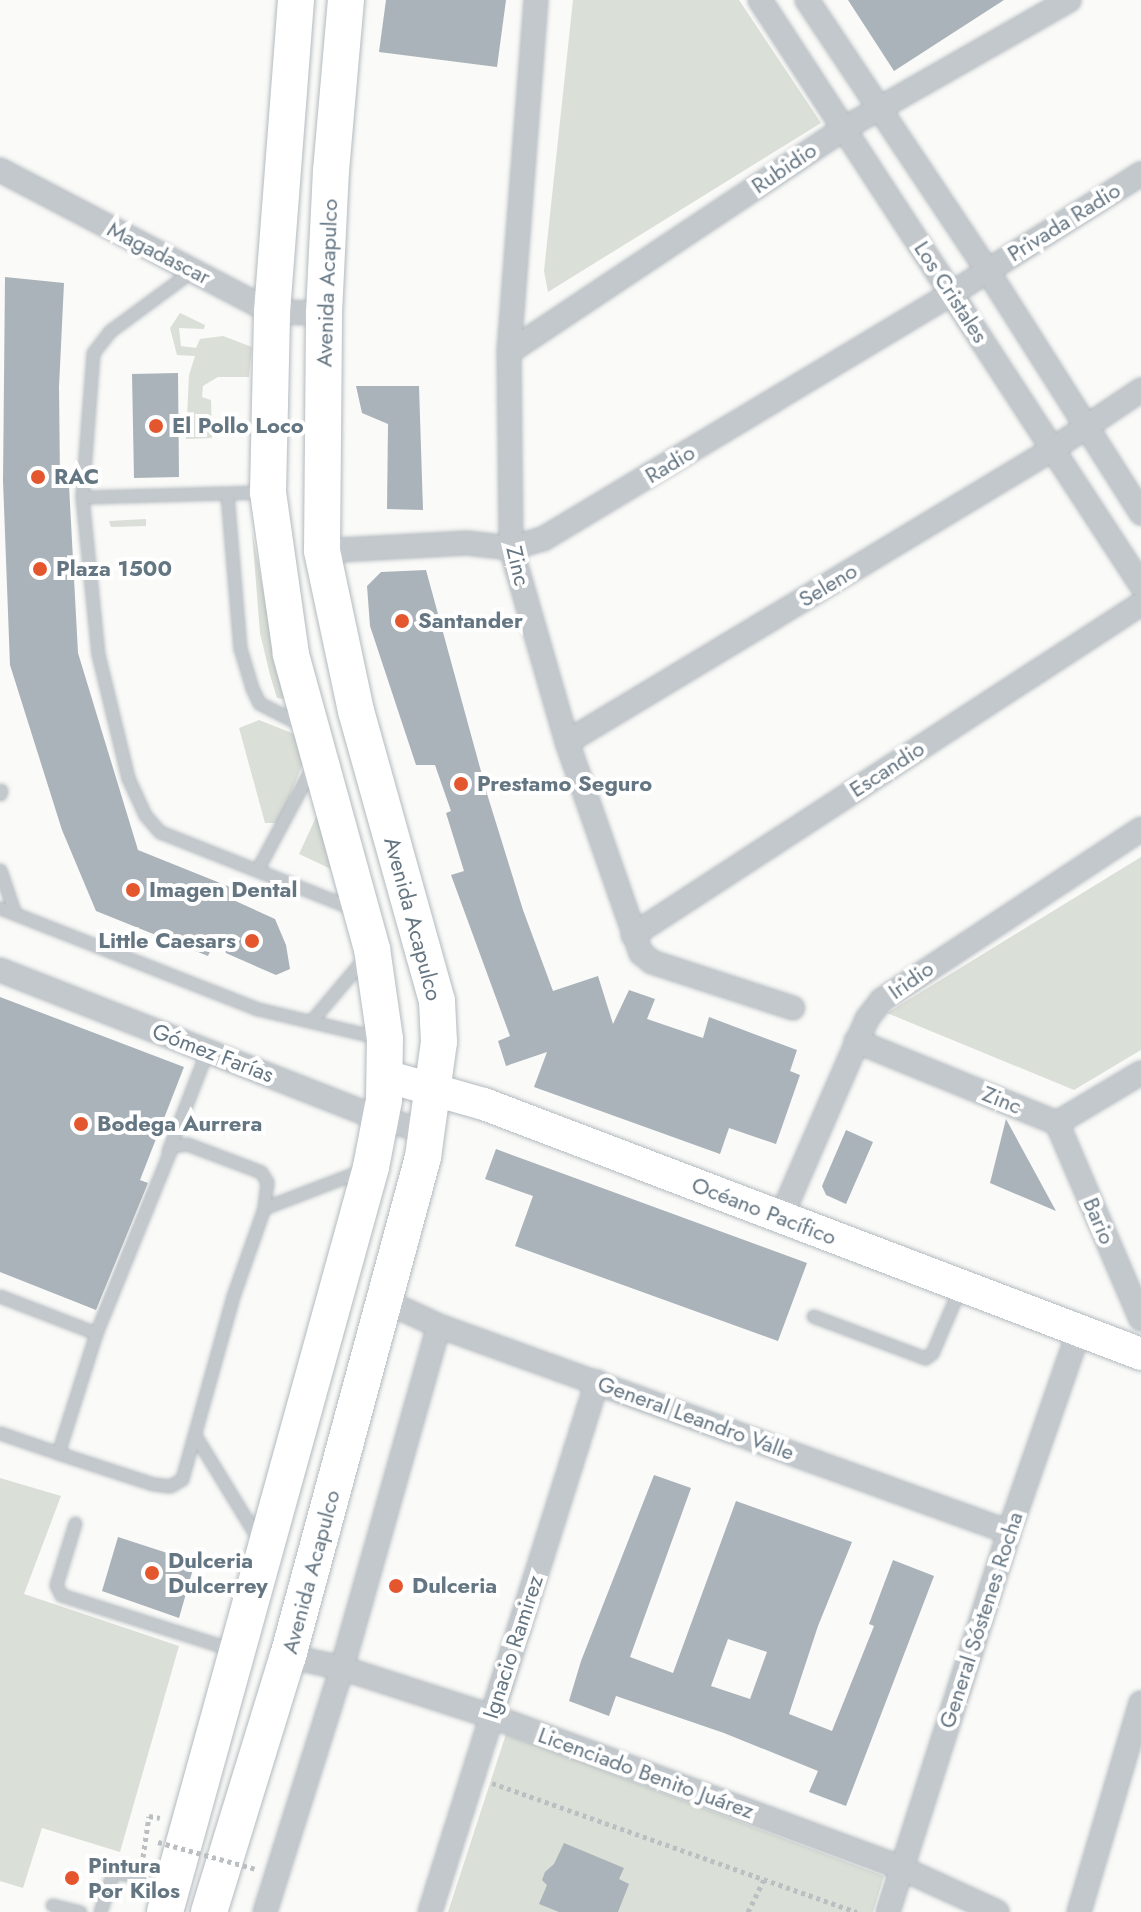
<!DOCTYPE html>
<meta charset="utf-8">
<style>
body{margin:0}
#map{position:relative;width:1141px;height:1912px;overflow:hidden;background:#fafaf8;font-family:Jost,sans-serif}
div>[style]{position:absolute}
.green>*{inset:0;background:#dadfd7}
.building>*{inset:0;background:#aab3b9}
.path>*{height:5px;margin-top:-2.5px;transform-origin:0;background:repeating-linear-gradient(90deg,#bbbfc2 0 4px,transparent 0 8px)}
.roads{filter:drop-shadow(0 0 2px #b3babf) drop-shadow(0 0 2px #b3babf)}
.lane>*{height:11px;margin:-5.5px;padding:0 5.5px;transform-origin:5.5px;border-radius:5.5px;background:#c3c8cc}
.street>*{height:22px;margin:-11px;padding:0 11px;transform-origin:11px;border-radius:11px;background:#c3c8cc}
.secondary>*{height:32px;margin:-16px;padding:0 16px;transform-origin:16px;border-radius:16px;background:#fff}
.primary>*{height:36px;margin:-18px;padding:0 18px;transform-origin:18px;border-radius:18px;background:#fff}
.path-bridge>*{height:5px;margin-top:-2.5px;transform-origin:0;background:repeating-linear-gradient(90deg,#bbbfc2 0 4px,transparent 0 8px)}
.dots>*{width:22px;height:22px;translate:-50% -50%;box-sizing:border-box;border:4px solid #fff;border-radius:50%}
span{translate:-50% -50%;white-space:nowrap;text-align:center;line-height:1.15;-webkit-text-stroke:8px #fff;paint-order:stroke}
.street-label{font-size:22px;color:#657683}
.poi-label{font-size:22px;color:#657683;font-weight:700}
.left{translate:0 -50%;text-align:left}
.right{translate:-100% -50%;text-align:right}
</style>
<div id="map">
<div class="green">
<div style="clip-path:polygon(573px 0,739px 0,821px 123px,548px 292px,544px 271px)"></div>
<div style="clip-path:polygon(180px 313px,205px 325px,204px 329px,179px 328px,181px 346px,196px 348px,200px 339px,223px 336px,252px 347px,249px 377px,218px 377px,203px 386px,202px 397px,211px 400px,212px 438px,186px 439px,189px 375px,195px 356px,177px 355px,170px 328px)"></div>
<div style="clip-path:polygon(146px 519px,146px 526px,111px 527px,109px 521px)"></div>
<div style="clip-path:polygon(252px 532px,275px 651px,292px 700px,277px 698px,270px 675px,260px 633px)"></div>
<div style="clip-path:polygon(259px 720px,297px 735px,304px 761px,279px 823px,265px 823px,239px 728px)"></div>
<div style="clip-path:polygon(323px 802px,350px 878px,299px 854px)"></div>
<div style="clip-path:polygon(1141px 857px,1141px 1050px,1074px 1090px,887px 1013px)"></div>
<div style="clip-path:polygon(0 1478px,61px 1496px,24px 1594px,179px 1646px,120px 1852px,42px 1828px,23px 1888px,0 1881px)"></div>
<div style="clip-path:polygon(506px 1734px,884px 1876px,873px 1912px,448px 1912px)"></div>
</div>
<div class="building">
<div style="clip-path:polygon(386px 0,506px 0,497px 67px,379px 52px)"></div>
<div style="clip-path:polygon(848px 0,1004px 0,894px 71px)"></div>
<div style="clip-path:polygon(5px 277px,64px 283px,59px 387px,60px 480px,69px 485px,78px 653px,138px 850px,235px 889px,231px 899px,275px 919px,286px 945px,290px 969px,276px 975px,212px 947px,208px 956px,96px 911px,62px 830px,10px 665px,3px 481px)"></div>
<div style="clip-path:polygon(178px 373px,179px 477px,134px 478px,132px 374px)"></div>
<div style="clip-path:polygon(356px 386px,419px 386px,423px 510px,387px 509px,388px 424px,362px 413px)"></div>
<div style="clip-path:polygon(426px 570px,488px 797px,523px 910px,553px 991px,598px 976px,613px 1024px,629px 990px,655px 999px,647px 1019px,703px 1038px,709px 1017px,797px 1050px,790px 1071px,800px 1075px,776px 1144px,729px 1128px,720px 1154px,534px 1087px,547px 1052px,506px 1066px,498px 1041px,510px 1036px,451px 875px,464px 871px,446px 813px,451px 811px,435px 765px,416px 765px,370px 626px,367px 586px,381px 572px)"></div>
<div style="clip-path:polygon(0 997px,184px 1067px,140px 1180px,148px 1183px,96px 1310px,0 1272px)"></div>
<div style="clip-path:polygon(1006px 1119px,1056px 1211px,990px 1183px)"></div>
<div style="clip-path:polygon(846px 1130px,873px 1142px,846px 1204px,826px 1195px,822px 1186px)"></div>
<div style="clip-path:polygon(496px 1149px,807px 1263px,778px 1341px,515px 1246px,533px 1196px,485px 1179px)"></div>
<div style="clip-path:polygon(evenodd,654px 1475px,691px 1488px,630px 1657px,673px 1673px,736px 1501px,852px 1542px,818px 1626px,789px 1714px,832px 1731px,874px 1626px,869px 1624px,893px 1560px,934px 1576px,846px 1806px,809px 1792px,818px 1771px,724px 1733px,616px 1696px,609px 1716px,569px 1701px,581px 1661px,654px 1475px,728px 1639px,767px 1652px,750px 1699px,711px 1686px,728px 1639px)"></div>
<div style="clip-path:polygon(118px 1537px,195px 1562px,179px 1618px,102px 1591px)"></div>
<div style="clip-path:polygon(564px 1843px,624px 1868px,619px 1879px,629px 1884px,618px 1912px,559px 1912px,539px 1904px,547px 1885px,542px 1880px,545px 1872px,554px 1864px)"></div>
</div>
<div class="path">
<div style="left:492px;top:1783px;width:387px;rotate:19.5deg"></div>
<div style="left:143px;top:1857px;width:41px;rotate:-81.7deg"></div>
<div style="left:149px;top:1816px;width:11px;rotate:10deg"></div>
<div style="left:748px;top:1912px;width:37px;rotate:-64deg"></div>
</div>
<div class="roads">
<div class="lane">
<div style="left:193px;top:270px;width:103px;rotate:143.7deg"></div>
<div style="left:110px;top:331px;width:28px;rotate:128deg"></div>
<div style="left:93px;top:353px;width:144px;rotate:94.4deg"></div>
<div style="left:82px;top:497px;width:158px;rotate:84.2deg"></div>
<div style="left:98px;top:654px;width:128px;rotate:76.4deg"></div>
<div style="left:128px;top:778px;width:41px;rotate:65.3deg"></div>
<div style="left:145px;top:815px;width:23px;rotate:49deg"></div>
<div style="left:160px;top:832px;width:206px;rotate:21.6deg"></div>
<div style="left:227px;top:494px;width:155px;rotate:85.2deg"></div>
<div style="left:240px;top:648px;width:42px;rotate:73.3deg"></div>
<div style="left:252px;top:688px;width:17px;rotate:65deg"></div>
<div style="left:259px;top:703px;width:51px;rotate:27.1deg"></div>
<div style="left:82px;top:497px;width:183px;rotate:-1.6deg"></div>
<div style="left:0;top:794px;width:4px;rotate:-76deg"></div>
<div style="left:0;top:870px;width:46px;rotate:71.2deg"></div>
<div style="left:257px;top:870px;width:117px;rotate:-61.9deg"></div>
<div style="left:0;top:908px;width:277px;rotate:21.4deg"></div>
<div style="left:258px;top:1009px;width:126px;rotate:13.3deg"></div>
<div style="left:312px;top:1020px;width:84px;rotate:-49.8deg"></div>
<div style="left:168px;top:1151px;width:107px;rotate:-68.7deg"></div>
<div style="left:264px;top:1208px;width:106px;rotate:-21deg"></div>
<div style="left:0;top:1296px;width:103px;rotate:21.1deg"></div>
<div style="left:813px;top:1316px;width:120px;rotate:20.6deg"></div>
<div style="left:925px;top:1358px;width:9px;rotate:-36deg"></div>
<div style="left:932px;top:1353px;width:69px;rotate:-66.8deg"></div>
<div style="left:0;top:1433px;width:61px;rotate:19deg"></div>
<div style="left:58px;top:1453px;width:126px;rotate:-72.4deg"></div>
<div style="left:96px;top:1333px;width:202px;rotate:-67.9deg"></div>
<div style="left:172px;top:1146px;width:15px;rotate:-8deg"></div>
<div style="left:187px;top:1144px;width:79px;rotate:20.7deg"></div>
<div style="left:261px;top:1172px;width:12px;rotate:59deg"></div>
<div style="left:267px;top:1182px;width:26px;rotate:97deg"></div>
<div style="left:264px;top:1208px;width:93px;rotate:109.4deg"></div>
<div style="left:233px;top:1296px;width:190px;rotate:105.6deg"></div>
<div style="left:182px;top:1479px;width:14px;rotate:150deg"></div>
<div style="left:170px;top:1486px;width:17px;rotate:-173deg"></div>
<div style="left:153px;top:1484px;width:100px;rotate:-161.9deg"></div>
<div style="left:196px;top:1437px;width:123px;rotate:58.6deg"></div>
<div style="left:75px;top:1523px;width:65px;rotate:107deg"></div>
<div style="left:56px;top:1585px;width:11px;rotate:63deg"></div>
<div style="left:61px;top:1595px;width:182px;rotate:17.6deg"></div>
<div style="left:52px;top:1905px;width:29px;rotate:14deg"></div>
<div style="left:100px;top:1912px;width:42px;rotate:-72deg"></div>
<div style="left:113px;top:1872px;width:57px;rotate:10.1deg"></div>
</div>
<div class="street">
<div style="left:536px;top:0;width:353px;rotate:94.4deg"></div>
<div style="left:509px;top:352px;width:196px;rotate:89.4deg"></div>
<div style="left:511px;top:548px;width:202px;rotate:73.9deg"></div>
<div style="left:567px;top:742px;width:224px;rotate:70.7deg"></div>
<div style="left:641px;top:953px;width:14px;rotate:39deg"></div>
<div style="left:652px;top:962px;width:148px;rotate:18.1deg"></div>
<div style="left:760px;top:0;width:698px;rotate:56.92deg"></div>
<div style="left:807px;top:0;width:324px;rotate:56.3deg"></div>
<div style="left:987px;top:270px;width:288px;rotate:57.6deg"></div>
<div style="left:0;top:170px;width:307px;rotate:27.6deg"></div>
<div style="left:272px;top:312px;width:52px;rotate:1.1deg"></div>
<div style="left:509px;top:352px;width:404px;rotate:-33.7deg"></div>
<div style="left:845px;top:128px;width:258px;rotate:-29.7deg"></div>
<div style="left:322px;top:551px;width:145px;rotate:-3.2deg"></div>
<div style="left:467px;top:543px;width:44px;rotate:6.5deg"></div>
<div style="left:511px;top:548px;width:33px;rotate:-16deg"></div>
<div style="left:543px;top:539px;width:476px;rotate:-31deg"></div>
<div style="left:951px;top:294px;width:225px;rotate:-32.3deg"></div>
<div style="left:567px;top:742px;width:567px;rotate:-31.08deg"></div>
<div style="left:1053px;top:449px;width:106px;rotate:-33.8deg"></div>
<div style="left:633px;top:935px;width:606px;rotate:-33.09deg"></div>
<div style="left:0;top:970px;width:409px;rotate:21.4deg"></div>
<div style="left:381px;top:1119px;width:50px;rotate:15.2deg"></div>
<div style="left:856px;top:1041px;width:217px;rotate:22.2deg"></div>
<div style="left:1057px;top:1123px;width:98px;rotate:-30.8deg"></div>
<div style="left:1057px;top:1123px;width:213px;rotate:66.8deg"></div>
<div style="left:781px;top:1217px;width:216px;rotate:-66.5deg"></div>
<div style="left:867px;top:1019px;width:24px;rotate:-52deg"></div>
<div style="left:882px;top:1000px;width:310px;rotate:-33.4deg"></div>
<div style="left:385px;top:1301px;width:60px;rotate:24.8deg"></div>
<div style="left:439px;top:1326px;width:606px;rotate:19.87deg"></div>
<div style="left:288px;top:1656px;width:55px;rotate:12.5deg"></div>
<div style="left:342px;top:1668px;width:157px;rotate:17.9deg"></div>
<div style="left:491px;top:1716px;width:437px;rotate:20.3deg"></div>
<div style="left:901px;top:1868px;width:106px;rotate:24.6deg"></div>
<div style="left:265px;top:1912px;width:256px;rotate:-72.5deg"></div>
<div style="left:342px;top:1668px;width:355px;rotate:-74.2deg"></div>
<div style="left:430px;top:1912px;width:556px;rotate:-72.51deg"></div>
<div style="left:888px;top:1912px;width:399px;rotate:-72.3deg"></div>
<div style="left:1009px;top:1532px;width:213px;rotate:-70.8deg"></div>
<div style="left:1079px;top:1912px;width:218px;rotate:-73.5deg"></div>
</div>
<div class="secondary">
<div style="left:385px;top:1076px;width:103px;rotate:15.8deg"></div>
<div style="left:484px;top:1104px;width:703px;rotate:20.83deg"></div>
</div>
<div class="primary">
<div style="left:165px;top:1912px;width:773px;rotate:-74.54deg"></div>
<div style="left:371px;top:1167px;width:68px;rotate:-79deg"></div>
<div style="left:384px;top:1100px;width:61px;rotate:-89.1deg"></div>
<div style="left:385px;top:1039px;width:91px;rotate:-98.2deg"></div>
<div style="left:372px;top:949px;width:306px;rotate:-105.4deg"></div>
<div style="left:291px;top:654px;width:164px;rotate:-98.1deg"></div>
<div style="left:268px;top:492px;width:180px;rotate:-88.7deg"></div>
<div style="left:272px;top:312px;width:313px;rotate:-85.6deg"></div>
<div style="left:209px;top:1912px;width:268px;rotate:-72.9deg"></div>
<div style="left:288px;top:1656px;width:517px;rotate:-74.86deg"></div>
<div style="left:423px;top:1157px;width:116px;rotate:-82.1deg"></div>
<div style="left:439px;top:1042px;width:41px;rotate:-92.8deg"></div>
<div style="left:437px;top:1001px;width:301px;rotate:-105.6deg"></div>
<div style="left:356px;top:711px;width:164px;rotate:-102deg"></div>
<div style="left:322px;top:551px;width:238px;rotate:-89.5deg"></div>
<div style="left:324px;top:313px;width:142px;rotate:-87.2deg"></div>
<div style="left:331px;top:171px;width:172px;rotate:-85deg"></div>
</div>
</div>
<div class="path-bridge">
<div style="left:158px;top:1842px;width:102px;rotate:15.4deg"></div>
</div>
<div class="dots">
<div style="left:156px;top:426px;background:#e4572e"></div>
<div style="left:38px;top:477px;background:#e4572e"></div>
<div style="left:40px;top:569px;background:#e4572e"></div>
<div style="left:402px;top:621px;background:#e4572e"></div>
<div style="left:461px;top:784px;background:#e4572e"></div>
<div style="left:133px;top:890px;background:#e4572e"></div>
<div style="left:252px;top:941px;background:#e4572e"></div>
<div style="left:81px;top:1124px;background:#e4572e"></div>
<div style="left:152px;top:1573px;background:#e4572e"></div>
<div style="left:396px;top:1586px;background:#e4572e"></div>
<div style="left:72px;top:1878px;background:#e4572e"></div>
</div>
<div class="street-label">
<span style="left:784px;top:168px;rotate:-34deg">Rubidio</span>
<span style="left:1064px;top:222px;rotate:-32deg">Privada Radio</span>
<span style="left:159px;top:253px;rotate:27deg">Magadascar</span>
<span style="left:327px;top:283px;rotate:-88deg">Avenida Acapulco</span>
<span style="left:951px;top:292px;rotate:57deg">Los Cristales</span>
<span style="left:670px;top:464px;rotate:-31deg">Radio</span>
<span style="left:518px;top:566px;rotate:77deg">Zinc</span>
<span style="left:828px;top:585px;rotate:-31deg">Seleno</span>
<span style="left:887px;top:769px;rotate:-33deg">Escandio</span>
<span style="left:413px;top:919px;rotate:75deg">Avenida Acapulco</span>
<span style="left:911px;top:980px;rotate:-35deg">Iridio</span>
<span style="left:213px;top:1053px;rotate:21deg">Gómez Farías</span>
<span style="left:1002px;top:1100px;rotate:22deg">Zinc</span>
<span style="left:764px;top:1211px;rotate:21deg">Océano Pacífico</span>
<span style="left:1099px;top:1221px;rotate:67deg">Bario</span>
<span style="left:696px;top:1418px;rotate:20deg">General Leandro Valle</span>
<span style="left:311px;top:1572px;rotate:-75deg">Avenida Acapulco</span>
<span style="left:981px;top:1620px;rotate:-72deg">General Sóstenes Rocha</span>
<span style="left:513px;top:1647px;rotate:-72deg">Ignacio Ramirez</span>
<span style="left:646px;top:1773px;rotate:20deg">Licenciado Benito Juárez</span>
</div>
<div class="poi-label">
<span class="left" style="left:172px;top:426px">El Pollo Loco</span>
<span class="left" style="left:54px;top:477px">RAC</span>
<span class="left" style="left:56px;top:569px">Plaza 1500</span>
<span class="left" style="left:418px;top:621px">Santander</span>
<span class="left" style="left:477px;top:784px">Prestamo Seguro</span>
<span class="left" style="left:149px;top:890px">Imagen Dental</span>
<span class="right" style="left:236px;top:941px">Little Caesars</span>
<span class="left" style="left:97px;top:1124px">Bodega Aurrera</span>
<span class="left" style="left:168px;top:1573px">Dulceria<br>Dulcerrey</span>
<span class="left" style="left:412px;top:1586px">Dulceria</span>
<span class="left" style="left:88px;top:1878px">Pintura<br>Por Kilos</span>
</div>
</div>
